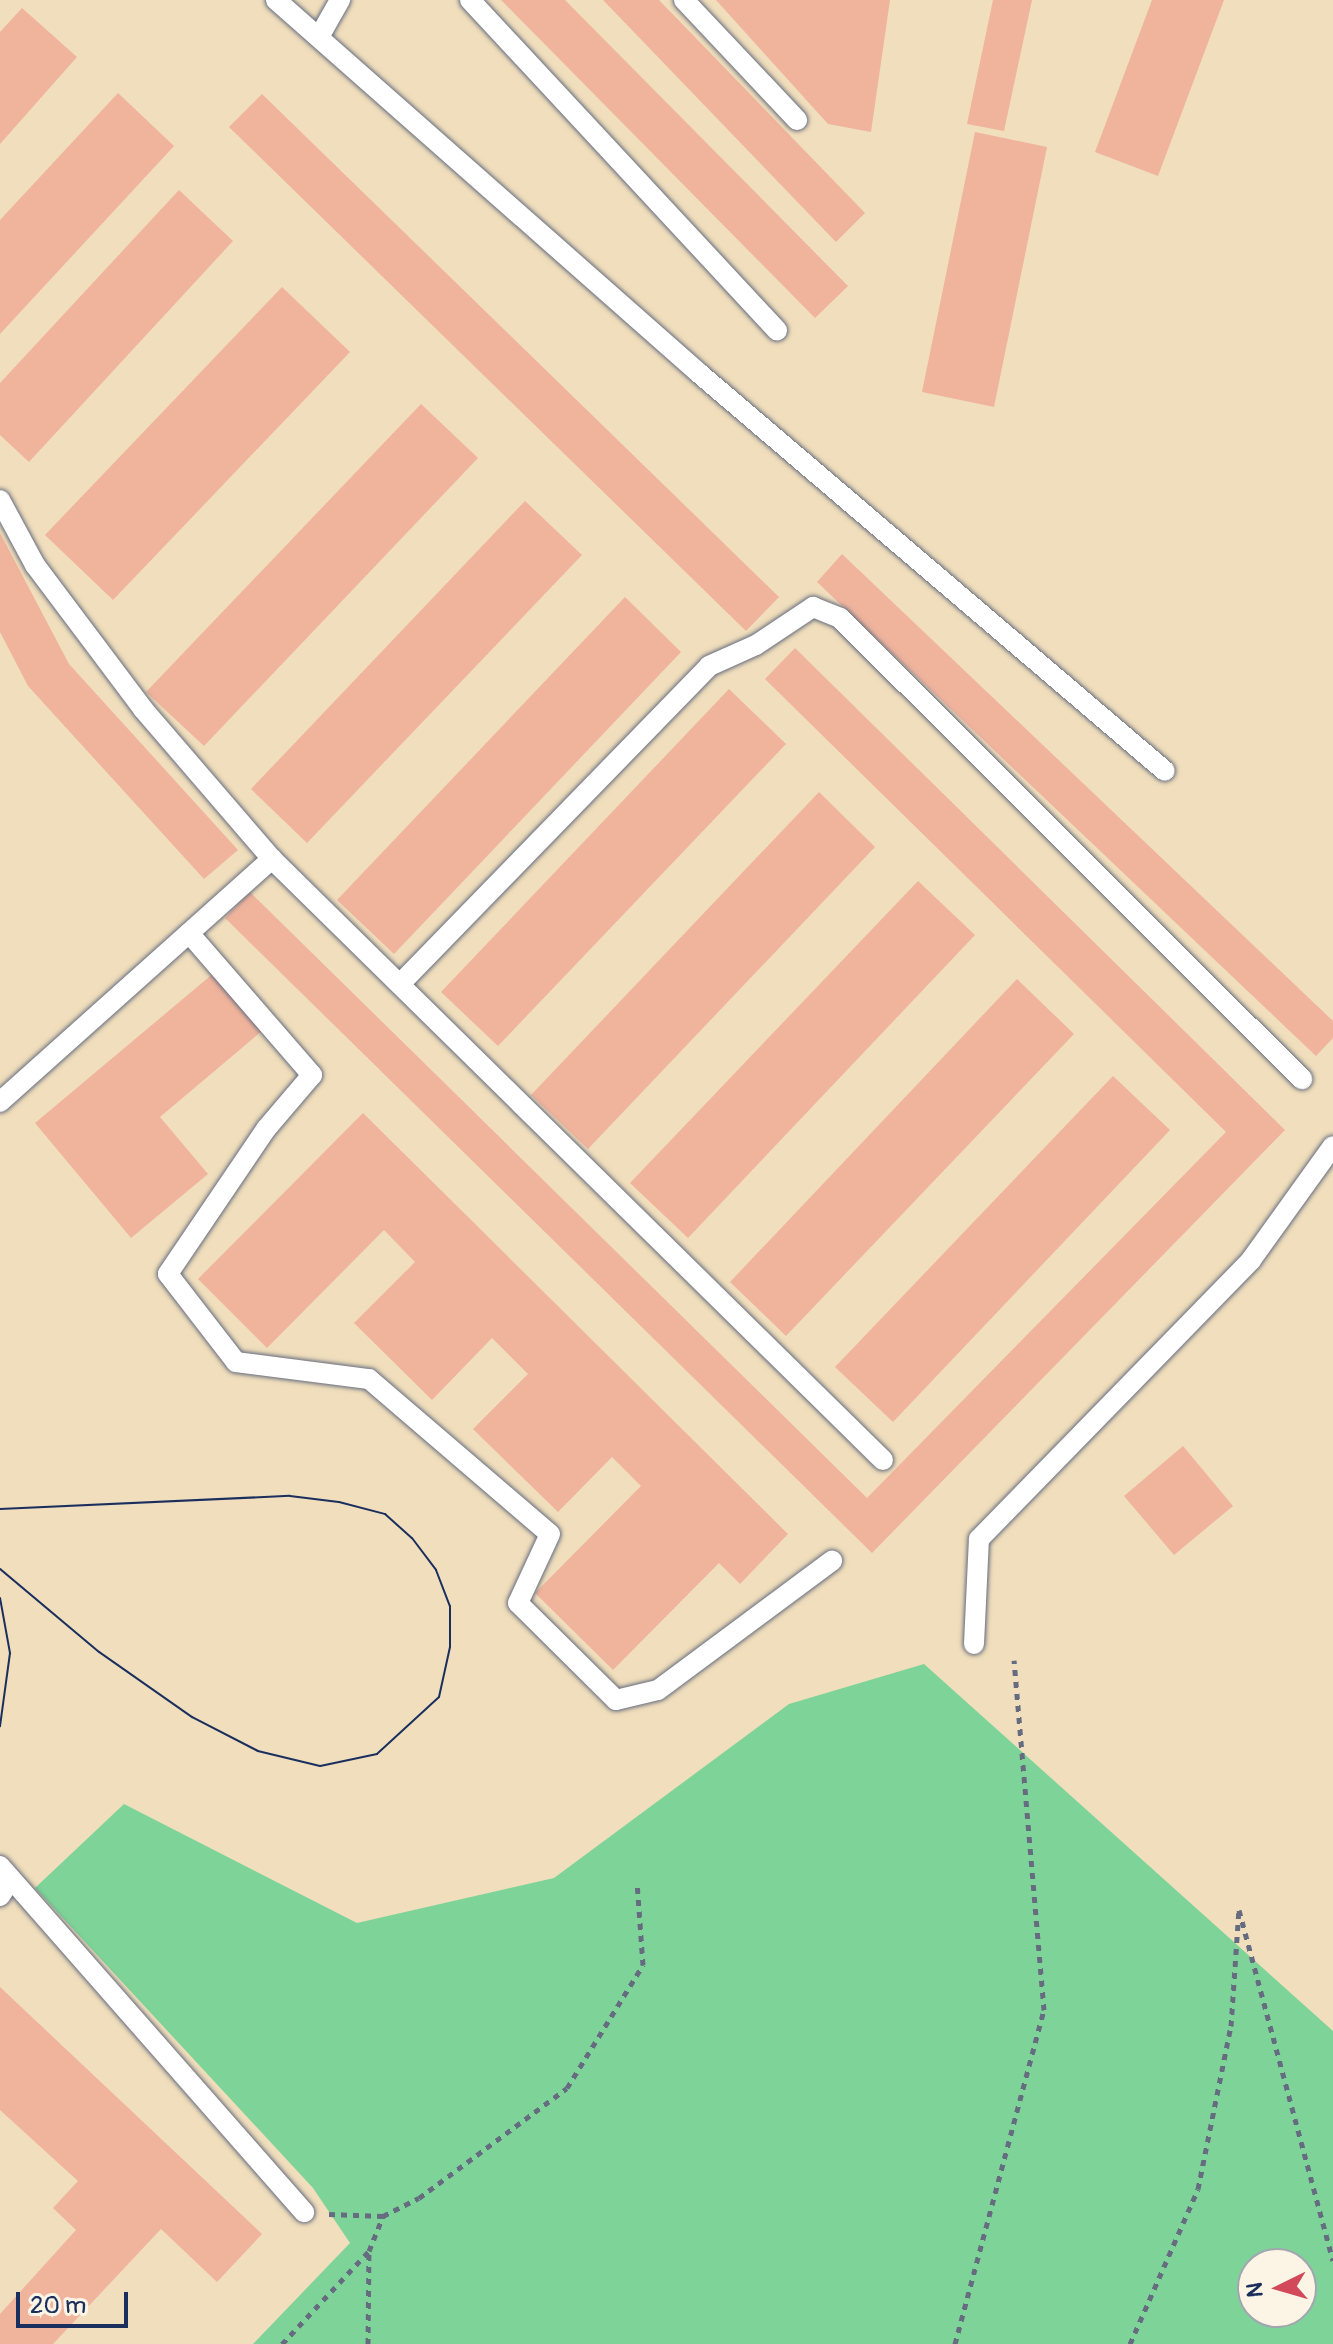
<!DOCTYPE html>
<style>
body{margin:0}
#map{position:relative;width:1333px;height:2344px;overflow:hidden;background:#f0debc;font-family:Pangolin,sans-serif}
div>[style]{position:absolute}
.green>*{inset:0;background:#7ed498}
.building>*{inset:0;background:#f0b49d}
.path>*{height:5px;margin-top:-2.5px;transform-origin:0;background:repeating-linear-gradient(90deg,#666c7f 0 6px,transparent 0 12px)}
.roads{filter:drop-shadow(0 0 2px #666c7f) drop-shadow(0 0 2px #666c7f)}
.lane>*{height:20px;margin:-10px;padding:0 10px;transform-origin:10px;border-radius:10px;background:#fff}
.tram>*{height:2px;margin:-1px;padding:0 1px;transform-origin:1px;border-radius:1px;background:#1b2f5e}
span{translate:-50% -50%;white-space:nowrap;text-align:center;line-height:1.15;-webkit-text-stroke:7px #fcf5e5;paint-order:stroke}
.north{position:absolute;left:1237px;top:2248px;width:80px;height:80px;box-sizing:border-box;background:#fcf5e5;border:2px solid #a2a6af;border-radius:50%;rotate:265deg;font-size:22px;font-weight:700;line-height:32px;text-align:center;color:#1b2f5e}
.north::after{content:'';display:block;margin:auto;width:28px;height:36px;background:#d1495b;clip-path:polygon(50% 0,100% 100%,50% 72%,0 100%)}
.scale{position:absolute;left:16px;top:2292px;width:112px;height:36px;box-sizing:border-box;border:4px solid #1b2f5e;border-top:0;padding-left:10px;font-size:24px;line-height:28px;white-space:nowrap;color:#1b2f5e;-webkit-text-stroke:6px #fcf5e5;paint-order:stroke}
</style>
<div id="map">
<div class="green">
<div style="clip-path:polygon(evenodd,924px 1664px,1333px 2031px,1333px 2344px,253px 2344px,350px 2243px,313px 2188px,35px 1888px,124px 1804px,357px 1923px,554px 1878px,789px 1704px,924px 1664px,1253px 2264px,1301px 2264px,1301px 2312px,1253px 2312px,1253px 2264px)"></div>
</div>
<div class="building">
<div style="clip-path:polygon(501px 0,565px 0,848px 286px,815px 318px)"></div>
<div style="clip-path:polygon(603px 0,659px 0,865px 213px,836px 242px)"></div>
<div style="clip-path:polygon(716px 0,890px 0,871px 132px,828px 124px)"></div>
<div style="clip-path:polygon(993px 0,1032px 0,1004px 131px,967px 124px)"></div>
<div style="clip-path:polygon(1152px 0,1224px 0,1158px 176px,1095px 152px)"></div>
<div style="clip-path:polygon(22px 8px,77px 57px,0 144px,0 32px)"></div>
<div style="clip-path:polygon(118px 93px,174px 146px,0 334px,0 220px)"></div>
<div style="clip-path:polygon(262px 94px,779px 597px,746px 631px,229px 127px)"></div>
<div style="clip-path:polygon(975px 132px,1047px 147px,994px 407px,922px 392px)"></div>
<div style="clip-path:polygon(179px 190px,233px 241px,29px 462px,0 435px,0 383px)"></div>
<div style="clip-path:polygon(282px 287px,350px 352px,113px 600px,45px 535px)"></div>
<div style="clip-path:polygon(421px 404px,478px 458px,204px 746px,146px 692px)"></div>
<div style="clip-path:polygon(525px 501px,582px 555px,307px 843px,251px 789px)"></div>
<div style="clip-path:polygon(0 533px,69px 664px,238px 850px,204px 879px,28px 686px,0 632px)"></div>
<div style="clip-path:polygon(842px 554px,1333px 1021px,1333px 1038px,1316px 1056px,817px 582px)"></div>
<div style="clip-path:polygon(625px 597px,681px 652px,394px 954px,337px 900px)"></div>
<div style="clip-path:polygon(795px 648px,1285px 1130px,872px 1553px,225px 918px,250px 892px,867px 1498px,1226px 1132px,765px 679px)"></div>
<div style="clip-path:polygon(729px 689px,786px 744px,498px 1046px,441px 992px)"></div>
<div style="clip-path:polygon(819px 792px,875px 847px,588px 1149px,531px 1095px)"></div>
<div style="clip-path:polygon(918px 881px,975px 935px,688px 1238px,630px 1183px)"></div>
<div style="clip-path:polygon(215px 972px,263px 1030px,160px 1117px,208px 1174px,131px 1238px,35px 1123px)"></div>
<div style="clip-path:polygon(1017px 979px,1074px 1034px,786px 1336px,730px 1282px)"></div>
<div style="clip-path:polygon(1113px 1076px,1170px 1130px,893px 1422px,835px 1367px)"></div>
<div style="clip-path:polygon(363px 1113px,788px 1534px,740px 1584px,719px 1563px,613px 1670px,535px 1593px,641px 1486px,612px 1457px,558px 1512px,473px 1429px,528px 1374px,492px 1338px,432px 1400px,354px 1323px,415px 1262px,384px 1230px,267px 1348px,198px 1279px)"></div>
<div style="clip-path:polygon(1183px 1446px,1233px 1506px,1174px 1555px,1124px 1496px)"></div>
<div style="clip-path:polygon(0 1987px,262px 2234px,217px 2282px,161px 2229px,53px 2344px,0 2344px,0 2314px,76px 2230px,53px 2208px,78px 2181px,0 2110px)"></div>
</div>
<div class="path">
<div style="left:329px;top:2214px;width:54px;rotate:2.1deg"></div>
<div style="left:383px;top:2216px;width:40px;rotate:-26.6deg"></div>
<div style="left:419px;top:2198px;width:184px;rotate:-36.6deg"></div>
<div style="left:567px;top:2088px;width:145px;rotate:-58.3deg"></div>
<div style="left:643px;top:1965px;width:83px;rotate:-94.1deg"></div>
<div style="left:282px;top:2344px;width:127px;rotate:-46.9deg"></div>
<div style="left:369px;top:2251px;width:38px;rotate:-68deg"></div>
<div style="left:368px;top:2344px;width:91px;rotate:-89.4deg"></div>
<div style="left:955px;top:2344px;width:346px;rotate:-75.1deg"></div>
<div style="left:1044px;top:2010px;width:351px;rotate:-94.9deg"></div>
<div style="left:1130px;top:2344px;width:169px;rotate:-66.3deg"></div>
<div style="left:1198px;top:2189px;width:166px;rotate:-78.6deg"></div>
<div style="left:1231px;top:2026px;width:116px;rotate:-86.1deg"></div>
<div style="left:1239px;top:1910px;width:363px;rotate:75deg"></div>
</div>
<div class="roads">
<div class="lane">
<div style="left:276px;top:0;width:565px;rotate:41.41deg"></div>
<div style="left:700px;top:374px;width:611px;rotate:40.49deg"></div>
<div style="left:470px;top:0;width:451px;rotate:47.1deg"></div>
<div style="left:684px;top:0;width:165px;rotate:46.7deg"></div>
<div style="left:319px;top:37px;width:43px;rotate:-60.4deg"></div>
<div style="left:0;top:500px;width:74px;rotate:61.7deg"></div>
<div style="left:35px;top:565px;width:180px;rotate:53.1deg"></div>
<div style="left:143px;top:709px;width:198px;rotate:49.3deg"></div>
<div style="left:272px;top:859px;width:857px;rotate:44.53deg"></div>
<div style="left:189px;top:933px;width:188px;rotate:49.1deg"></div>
<div style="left:312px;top:1075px;width:71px;rotate:130.4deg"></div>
<div style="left:266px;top:1129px;width:175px;rotate:124.1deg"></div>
<div style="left:168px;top:1274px;width:111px;rotate:52.3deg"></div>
<div style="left:236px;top:1362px;width:134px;rotate:7.3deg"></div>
<div style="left:369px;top:1379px;width:238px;rotate:40.6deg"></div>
<div style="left:550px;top:1534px;width:76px;rotate:114.9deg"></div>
<div style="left:518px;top:1603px;width:138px;rotate:44.7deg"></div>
<div style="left:616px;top:1700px;width:43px;rotate:-13.4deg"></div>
<div style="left:658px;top:1690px;width:217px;rotate:-36.6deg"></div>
<div style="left:400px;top:984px;width:443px;rotate:-45.8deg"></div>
<div style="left:709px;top:666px;width:51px;rotate:-24.1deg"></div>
<div style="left:756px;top:645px;width:69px;rotate:-33.7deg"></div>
<div style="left:813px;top:607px;width:29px;rotate:22deg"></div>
<div style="left:840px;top:618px;width:653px;rotate:44.94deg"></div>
<div style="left:0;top:1102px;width:365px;rotate:-41.8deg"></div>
<div style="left:974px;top:1644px;width:105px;rotate:-87.3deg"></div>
<div style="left:979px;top:1539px;width:390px;rotate:-45.7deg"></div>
<div style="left:1251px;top:1260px;width:140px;rotate:-54.3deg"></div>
<div style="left:0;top:1866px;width:461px;rotate:48.7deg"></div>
<div style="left:0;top:1896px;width:20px;rotate:-57deg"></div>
</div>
</div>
<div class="tram">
<div style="left:0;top:1509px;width:290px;rotate:-2.6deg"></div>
<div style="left:290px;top:1496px;width:49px;rotate:7deg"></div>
<div style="left:339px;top:1502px;width:48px;rotate:14.6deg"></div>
<div style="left:385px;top:1514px;width:36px;rotate:42deg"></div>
<div style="left:412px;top:1538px;width:40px;rotate:53deg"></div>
<div style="left:436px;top:1570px;width:39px;rotate:69deg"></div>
<div style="left:450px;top:1606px;width:41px;rotate:90deg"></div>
<div style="left:450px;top:1647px;width:51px;rotate:102.4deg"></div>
<div style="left:439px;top:1697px;width:84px;rotate:137.4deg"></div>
<div style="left:377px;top:1754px;width:58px;rotate:168.1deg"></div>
<div style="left:320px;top:1766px;width:64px;rotate:-166.4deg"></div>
<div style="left:258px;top:1751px;width:74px;rotate:-152.7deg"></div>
<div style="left:192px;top:1717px;width:113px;rotate:-145deg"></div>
<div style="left:99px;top:1652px;width:129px;rotate:-140deg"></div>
<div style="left:0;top:1598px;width:56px;rotate:79.7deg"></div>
<div style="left:10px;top:1653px;width:74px;rotate:97.8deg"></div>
</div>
<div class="north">N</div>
<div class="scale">20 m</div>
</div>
